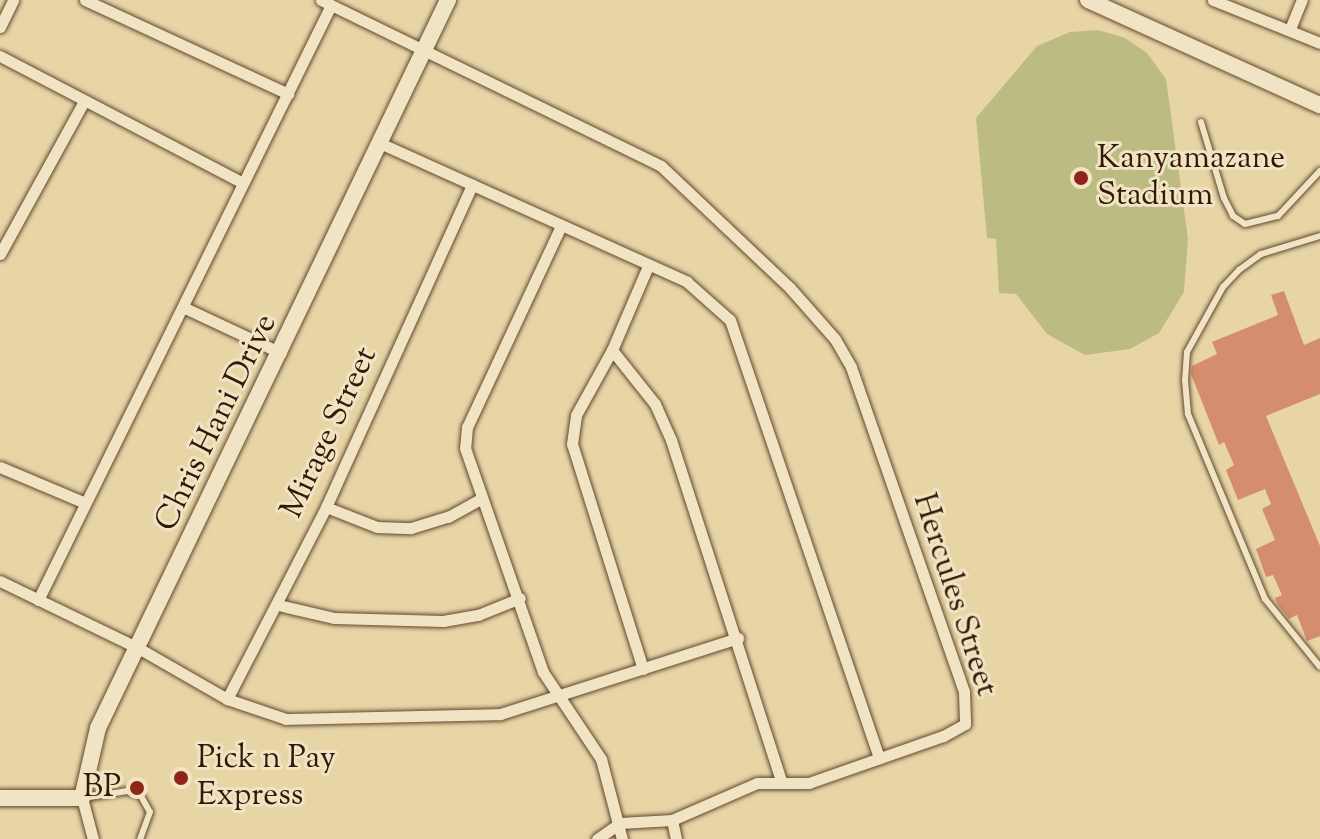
<!DOCTYPE html>
<style>
body{margin:0}
#map{position:relative;width:1320px;height:839px;overflow:hidden;background:#e8d5a6;font-family:"Sorts Mill Goudy",serif}
div>[style]{position:absolute}
.green>*{inset:0;background:#bcbc82}
.building>*{inset:0;background:#d48e6e}
.roads{filter:drop-shadow(0 0 2px #62482f) drop-shadow(0 0 2px #62482f)}
.lane>*{height:6px;margin:-3px;padding:0 3px;transform-origin:3px;border-radius:3px;background:#f0e4c5}
.street>*{height:11px;margin:-5.5px;padding:0 5.5px;transform-origin:5.5px;border-radius:5.5px;background:#f0e4c5}
.secondary>*{height:16px;margin:-8px;padding:0 8px;transform-origin:8px;border-radius:8px;background:#f0e4c5}
.dots>*{width:22px;height:22px;translate:-50% -50%;box-sizing:border-box;border:4px solid #f0e4c5;border-radius:50%}
span{translate:-50% -50%;white-space:nowrap;text-align:center;line-height:1.15;-webkit-text-stroke:6px #f0e4c5;paint-order:stroke}
.poi-label{font-size:32px;color:#351907}
.left{translate:0 -50%;text-align:left}
.right{translate:-100% -50%;text-align:right}
.street-label{font-size:32px;color:#351907}
</style>
<div id="map">
<div class="green">
<div style="clip-path:polygon(1098px 30px,1125px 38px,1147px 53px,1166px 79px,1188px 239px,1184px 292px,1159px 333px,1130px 349px,1085px 355px,1047px 334px,1016px 294px,999px 293px,996px 239px,987px 238px,976px 118px,1037px 46px,1070px 32px)"></div>
</div>
<div class="building">
<div style="clip-path:polygon(1284px 291px,1304px 345px,1320px 338px,1320px 394px,1266px 416px,1320px 546px,1320px 636px,1307px 641px,1297px 615px,1289px 619px,1278px 605px,1275px 598px,1282px 595px,1273px 575px,1266px 577px,1256px 549px,1275px 540px,1262px 509px,1271px 504px,1265px 489px,1238px 500px,1226px 470px,1234px 465px,1224px 442px,1219px 445px,1191px 374px,1192px 366px,1217px 354px,1212px 342px,1278px 315px,1271px 295px)"></div>
</div>
<div class="roads">
<div class="lane">
<div style="left:1201px;top:122px;width:79px;rotate:73.2deg"></div>
<div style="left:1224px;top:198px;width:20px;rotate:63deg"></div>
<div style="left:1233px;top:216px;width:14px;rotate:34deg"></div>
<div style="left:1245px;top:224px;width:34px;rotate:-14deg"></div>
<div style="left:1278px;top:216px;width:62px;rotate:-47deg"></div>
<div style="left:1320px;top:236px;width:62px;rotate:163deg"></div>
<div style="left:1261px;top:254px;width:27px;rotate:144deg"></div>
<div style="left:1239px;top:270px;width:23px;rotate:133deg"></div>
<div style="left:1223px;top:287px;width:74px;rotate:119deg"></div>
<div style="left:1187px;top:352px;width:28px;rotate:94deg"></div>
<div style="left:1185px;top:380px;width:34px;rotate:85deg"></div>
<div style="left:1188px;top:414px;width:200px;rotate:67.4deg"></div>
<div style="left:1265px;top:599px;width:87px;rotate:51deg"></div>
<div style="left:83px;top:798px;width:45px;rotate:-9deg"></div>
<div style="left:127px;top:791px;width:15px;rotate:20deg"></div>
<div style="left:141px;top:796px;width:18px;rotate:61deg"></div>
<div style="left:150px;top:812px;width:29px;rotate:110deg"></div>
</div>
<div class="street">
<div style="left:85px;top:0;width:224px;rotate:24.8deg"></div>
<div style="left:321px;top:0;width:378px;rotate:26deg"></div>
<div style="left:661px;top:166px;width:178px;rotate:43.4deg"></div>
<div style="left:790px;top:288px;width:68px;rotate:48.6deg"></div>
<div style="left:835px;top:339px;width:32px;rotate:60deg"></div>
<div style="left:851px;top:367px;width:344px;rotate:70.8deg"></div>
<div style="left:964px;top:692px;width:32px;rotate:88deg"></div>
<div style="left:965px;top:724px;width:25px;rotate:151deg"></div>
<div style="left:943px;top:736px;width:142px;rotate:160.7deg"></div>
<div style="left:809px;top:783px;width:52px;rotate:180deg"></div>
<div style="left:757px;top:783px;width:93px;rotate:156.5deg"></div>
<div style="left:672px;top:820px;width:52px;rotate:176.7deg"></div>
<div style="left:620px;top:823px;width:28px;rotate:145deg"></div>
<div style="left:1213px;top:0;width:115px;rotate:21.9deg"></div>
<div style="left:0;top:27px;width:30px;rotate:-64deg"></div>
<div style="left:1290px;top:29px;width:31px;rotate:-68deg"></div>
<div style="left:0;top:56px;width:274px;rotate:27.6deg"></div>
<div style="left:382px;top:144px;width:335px;rotate:24.3deg"></div>
<div style="left:687px;top:282px;width:57px;rotate:41.5deg"></div>
<div style="left:730px;top:320px;width:463px;rotate:71.2deg"></div>
<div style="left:560px;top:228px;width:220px;rotate:115deg"></div>
<div style="left:467px;top:427px;width:21px;rotate:95deg"></div>
<div style="left:465px;top:448px;width:237px;rotate:70.8deg"></div>
<div style="left:543px;top:672px;width:105px;rotate:56.3deg"></div>
<div style="left:601px;top:759px;width:83px;rotate:75.3deg"></div>
<div style="left:0;top:254px;width:175px;rotate:-61.2deg"></div>
<div style="left:183px;top:307px;width:108px;rotate:25.1deg"></div>
<div style="left:612px;top:350px;width:69px;rotate:51.5deg"></div>
<div style="left:655px;top:404px;width:39px;rotate:66deg"></div>
<div style="left:671px;top:440px;width:358px;rotate:72.1deg"></div>
<div style="left:0;top:467px;width:90px;rotate:22.9deg"></div>
<div style="left:326px;top:507px;width:55px;rotate:21.4deg"></div>
<div style="left:377px;top:527px;width:34px;rotate:2deg"></div>
<div style="left:411px;top:528px;width:39px;rotate:-17deg"></div>
<div style="left:448px;top:517px;width:39px;rotate:-29deg"></div>
<div style="left:0;top:581px;width:156px;rotate:25.9deg"></div>
<div style="left:140px;top:649px;width:100px;rotate:29.9deg"></div>
<div style="left:227px;top:699px;width:62px;rotate:18.7deg"></div>
<div style="left:286px;top:719px;width:214px;rotate:-1.3deg"></div>
<div style="left:500px;top:714px;width:250px;rotate:-17.7deg"></div>
<div style="left:38px;top:600px;width:663px;rotate:-63.78deg"></div>
<div style="left:278px;top:605px;width:57px;rotate:13.1deg"></div>
<div style="left:334px;top:618px;width:109px;rotate:1.6deg"></div>
<div style="left:443px;top:621px;width:36px;rotate:-10deg"></div>
<div style="left:478px;top:615px;width:45px;rotate:-22deg"></div>
<div style="left:643px;top:669px;width:236px;rotate:-107.5deg"></div>
<div style="left:572px;top:444px;width:29px;rotate:-82deg"></div>
<div style="left:576px;top:415px;width:74px;rotate:-61deg"></div>
<div style="left:612px;top:350px;width:91px;rotate:-66.8deg"></div>
<div style="left:227px;top:699px;width:216px;rotate:-62.7deg"></div>
<div style="left:326px;top:507px;width:354px;rotate:-65.6deg"></div>
<div style="left:82px;top:798px;width:42px;rotate:75deg"></div>
<div style="left:672px;top:820px;width:19px;rotate:78deg"></div>
</div>
<div class="secondary">
<div style="left:1088px;top:0;width:255px;rotate:24.4deg"></div>
<div style="left:0;top:798px;width:82px"></div>
<div style="left:82px;top:798px;width:72px;rotate:-77.1deg"></div>
<div style="left:98px;top:728px;width:808px;rotate:-64.32deg"></div>
</div>
</div>
<div class="dots">
<div style="left:1081px;top:178px;background:#8f2418"></div>
<div style="left:181px;top:778px;background:#8f2418"></div>
<div style="left:137px;top:788px;background:#8f2418"></div>
</div>
<div class="poi-label">
<span class="left" style="left:1097px;top:178px">Kanyamazane<br>Stadium</span>
<span class="left" style="left:197px;top:778px">Pick n Pay<br>Express</span>
<span class="right" style="left:121px;top:788px">BP</span>
</div>
<div class="street-label">
<span style="left:217px;top:423px;rotate:-64deg">Chris Hani Drive</span>
<span style="left:330px;top:433px;rotate:-65deg">Mirage Street</span>
<span style="left:954px;top:595px;rotate:72deg">Hercules Street</span>
</div>
</div>
